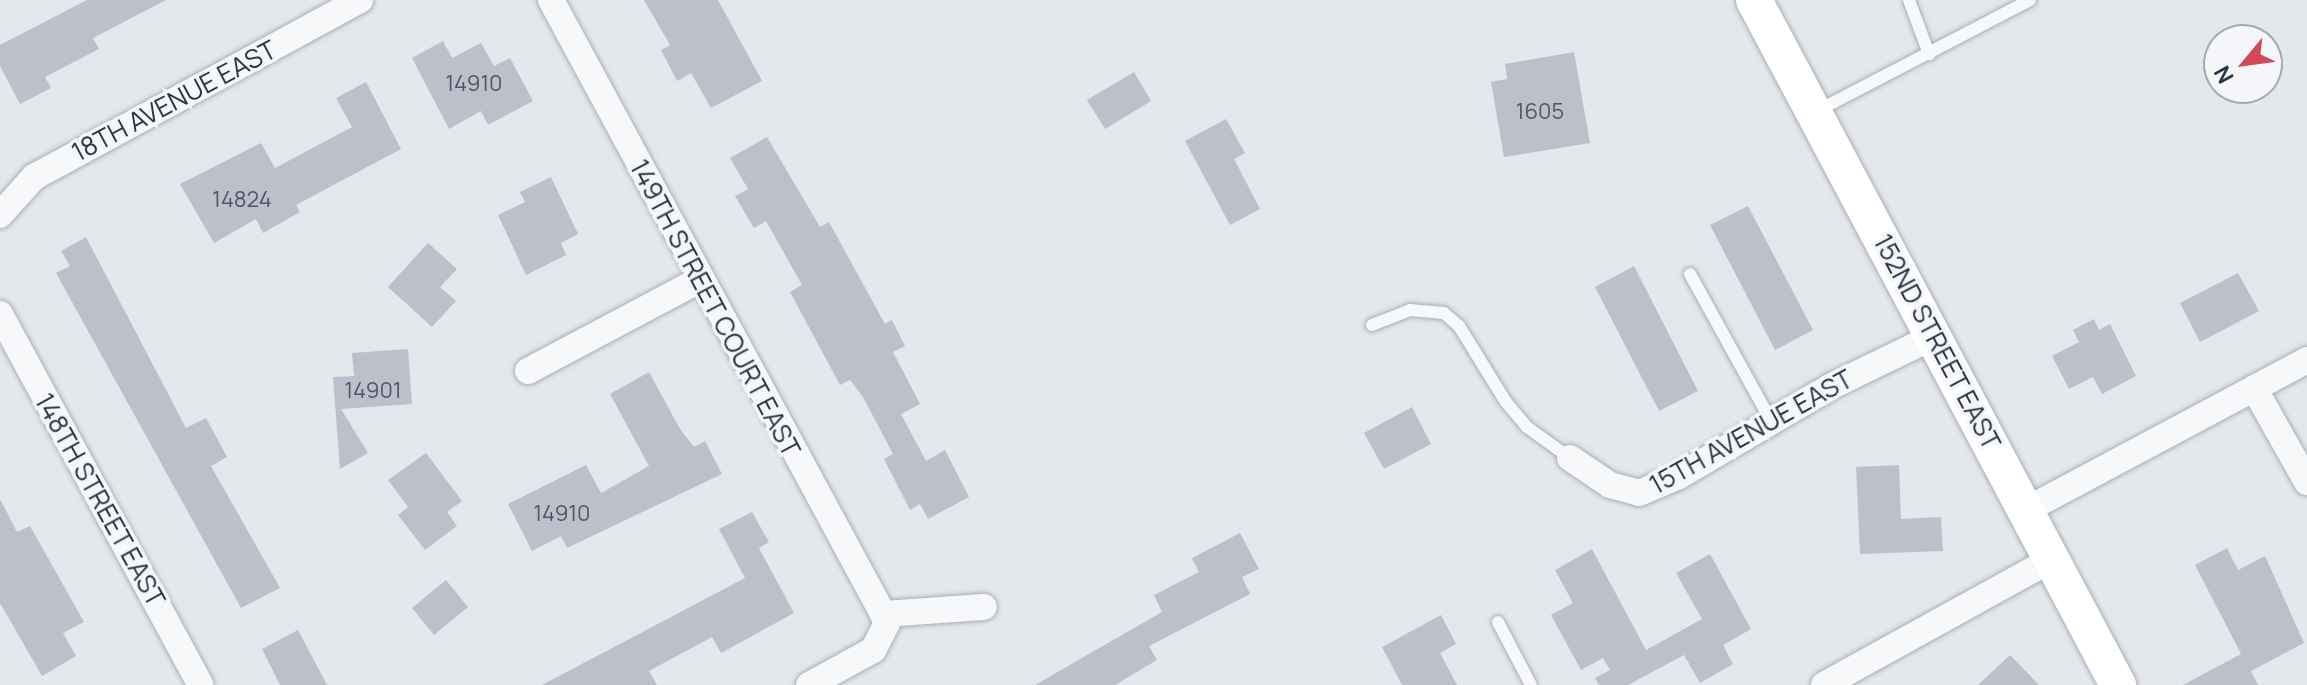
<!DOCTYPE html>
<style>
body{margin:0}
#map{position:relative;width:2307px;height:685px;overflow:hidden;background:#e4e7ec;font-family:Manrope,sans-serif}
div>[style]{position:absolute}
.building>*{inset:0;background:#bbc0ca}
.roads{filter:drop-shadow(0 0 2px #a9aeb7) drop-shadow(0 0 2px #a9aeb7)}
.service>*{height:12px;margin:-6px;padding:0 6px;transform-origin:6px;border-radius:6px;background:#f7f8fa}
.minor>*{height:26px;margin:-13px;padding:0 13px;transform-origin:13px;border-radius:13px;background:#f7f8fa}
.secondary>*{height:36px;margin:-18px;padding:0 18px;transform-origin:18px;border-radius:18px;background:#fff}
span{translate:-50% -50%;white-space:nowrap;text-align:center;line-height:1.15;-webkit-text-stroke:7px #f4f6f9;paint-order:stroke}
.number-label{font-size:22px;color:#4f5766}
.number-label span{-webkit-text-stroke-width:0}
.street-label{font-size:26px;color:#2b3445}
.north{position:absolute;left:2203px;top:24px;width:80px;height:80px;box-sizing:border-box;background:#f4f6f9;border:2px solid #a4a8b1;border-radius:50%;rotate:241deg;font-size:22px;font-weight:700;line-height:32px;text-align:center;color:#2b3445}
.north::after{content:'';display:block;margin:auto;width:28px;height:36px;background:#d1495b;clip-path:polygon(50% 0,100% 100%,50% 72%,0 100%)}
</style>
<div id="map">
<div class="building">
<div style="clip-path:polygon(87px 0,166px 0,93px 38px,99px 49px,45px 77px,51px 88px,20px 104px,0 66px,0 45px)"></div>
<div style="clip-path:polygon(644px 0,718px 0,762px 81px,711px 108px,691px 73px,677px 81px,661px 50px,670px 45px)"></div>
<div style="clip-path:polygon(443px 41px,452px 58px,481px 43px,494px 66px,510px 58px,533px 101px,488px 125px,481px 111px,449px 129px,412px 58px)"></div>
<div style="clip-path:polygon(1574px 52px,1590px 143px,1504px 157px,1491px 82px,1507px 79px,1505px 64px)"></div>
<div style="clip-path:polygon(1134px 72px,1151px 101px,1105px 129px,1087px 100px)"></div>
<div style="clip-path:polygon(366px 82px,401px 149px,296px 205px,300px 212px,263px 233px,256px 219px,214px 243px,180px 184px,261px 143px,275px 168px,352px 127px,336px 98px)"></div>
<div style="clip-path:polygon(1226px 119px,1245px 153px,1234px 159px,1260px 209px,1230px 225px,1185px 141px)"></div>
<div style="clip-path:polygon(767px 137px,820px 227px,829px 222px,885px 324px,892px 320px,905px 346px,893px 352px,920px 404px,901px 414px,926px 461px,945px 450px,969px 497px,928px 519px,920px 504px,910px 510px,884px 459px,893px 454px,863px 397px,850px 380px,840px 385px,790px 292px,802px 285px,766px 221px,754px 228px,735px 196px,748px 189px,730px 158px)"></div>
<div style="clip-path:polygon(551px 177px,578px 234px,561px 243px,566px 255px,526px 275px,498px 215px,525px 202px,520px 192px)"></div>
<div style="clip-path:polygon(1748px 206px,1813px 330px,1775px 350px,1710px 225px)"></div>
<div style="clip-path:polygon(86px 237px,186px 428px,206px 418px,227px 457px,211px 466px,280px 588px,241px 608px,56px 273px,70px 266px,61px 251px)"></div>
<div style="clip-path:polygon(428px 243px,457px 269px,440px 287px,456px 301px,432px 327px,388px 287px)"></div>
<div style="clip-path:polygon(1634px 266px,1698px 391px,1659px 411px,1595px 287px)"></div>
<div style="clip-path:polygon(2238px 273px,2259px 311px,2200px 342px,2180px 303px)"></div>
<div style="clip-path:polygon(2094px 319px,2099px 330px,2110px 324px,2136px 376px,2102px 394px,2093px 377px,2069px 389px,2052px 356px,2079px 342px,2073px 330px)"></div>
<div style="clip-path:polygon(408px 349px,412px 404px,341px 409px,368px 453px,340px 469px,333px 377px,354px 376px,352px 353px)"></div>
<div style="clip-path:polygon(649px 372px,680px 429px,694px 447px,705px 441px,722px 474px,567px 548px,561px 536px,532px 551px,508px 504px,586px 465px,601px 493px,649px 466px,610px 394px)"></div>
<div style="clip-path:polygon(1412px 407px,1431px 444px,1384px 469px,1364px 433px)"></div>
<div style="clip-path:polygon(426px 453px,462px 501px,447px 512px,457px 526px,425px 550px,398px 515px,408px 507px,388px 480px)"></div>
<div style="clip-path:polygon(1899px 465px,1901px 519px,1941px 517px,1943px 551px,1860px 554px,1856px 467px)"></div>
<div style="clip-path:polygon(0 499px,17px 532px,30px 526px,84px 622px,63px 633px,76px 656px,42px 676px,0 603px)"></div>
<div style="clip-path:polygon(752px 512px,769px 542px,759px 548px,794px 613px,721px 653px,712px 637px,649px 671px,657px 685px,542px 685px,745px 578px,719px 529px)"></div>
<div style="clip-path:polygon(1240px 533px,1259px 569px,1242px 577px,1250px 594px,1149px 646px,1157px 660px,1115px 685px,1035px 685px,1162px 612px,1154px 595px,1199px 572px,1192px 558px)"></div>
<div style="clip-path:polygon(2227px 548px,2238px 570px,2265px 556px,2304px 643px,2251px 671px,2258px 685px,2183px 685px,2241px 654px,2195px 565px)"></div>
<div style="clip-path:polygon(1592px 549px,1646px 650px,1702px 619px,1676px 573px,1710px 554px,1751px 629px,1723px 645px,1733px 664px,1700px 683px,1684px 655px,1628px 685px,1599px 685px,1595px 678px,1610px 670px,1603px 658px,1581px 670px,1551px 615px,1573px 603px,1555px 570px)"></div>
<div style="clip-path:polygon(446px 580px,468px 607px,434px 635px,412px 608px)"></div>
<div style="clip-path:polygon(1441px 615px,1456px 644px,1440px 653px,1457px 685px,1402px 685px,1382px 647px)"></div>
<div style="clip-path:polygon(298px 630px,327px 685px,280px 685px,262px 649px)"></div>
<div style="clip-path:polygon(2010px 655px,2039px 685px,1978px 685px)"></div>
</div>
<div class="roads">
<div class="service">
<div style="left:1909px;top:0;width:58px;rotate:69.7deg"></div>
<div style="left:1817px;top:111px;width:240px;rotate:-27.5deg"></div>
<div style="left:1690px;top:274px;width:168px;rotate:61.1deg"></div>
<div style="left:1372px;top:325px;width:41px;rotate:-21.5deg"></div>
<div style="left:1410px;top:310px;width:34px;rotate:5deg"></div>
<div style="left:1444px;top:313px;width:20px;rotate:41deg"></div>
<div style="left:1459px;top:326px;width:89px;rotate:58.3deg"></div>
<div style="left:1506px;top:402px;width:33px;rotate:50deg"></div>
<div style="left:1527px;top:427px;width:53px;rotate:35.8deg"></div>
<div style="left:1498px;top:622px;width:71px;rotate:62.4deg"></div>
</div>
<div class="minor">
<div style="left:551px;top:0;width:698px;rotate:61.6deg"></div>
<div style="left:883px;top:614px;width:10px;rotate:66deg"></div>
<div style="left:887px;top:623px;width:30px;rotate:117deg"></div>
<div style="left:873px;top:650px;width:73px;rotate:151.3deg"></div>
<div style="left:0;top:215px;width:51px;rotate:-48.2deg"></div>
<div style="left:34px;top:177px;width:371px;rotate:-28.5deg"></div>
<div style="left:0;top:314px;width:422px;rotate:61.6deg"></div>
<div style="left:528px;top:371px;width:194px;rotate:-28deg"></div>
<div style="left:2254px;top:388px;width:108px;rotate:60.6deg"></div>
<div style="left:1570px;top:458px;width:48px;rotate:34deg"></div>
<div style="left:1610px;top:485px;width:30px;rotate:15deg"></div>
<div style="left:1639px;top:493px;width:43px;rotate:-23deg"></div>
<div style="left:1679px;top:476px;width:175px;rotate:-30.5deg"></div>
<div style="left:1830px;top:387px;width:114px;rotate:-25.9deg"></div>
<div style="left:2028px;top:509px;width:316px;rotate:-28.1deg"></div>
<div style="left:883px;top:614px;width:101px;rotate:-4deg"></div>
<div style="left:1824px;top:685px;width:260px;rotate:-28.9deg"></div>
</div>
<div class="secondary">
<div style="left:1754px;top:0;width:776px;rotate:62.01deg"></div>
</div>
</div>
<div class="number-label">
<span style="left:474px;top:84px">14910</span>
<span style="left:1540px;top:112px">1605</span>
<span style="left:242px;top:200px">14824</span>
<span style="left:373px;top:391px">14901</span>
<span style="left:562px;top:514px">14910</span>
</div>
<div class="street-label">
<span style="left:174px;top:101px;rotate:-28deg">18TH AVENUE EAST</span>
<span style="left:715px;top:308px;rotate:62deg">149TH STREET COURT EAST</span>
<span style="left:1937px;top:342px;rotate:62deg">152ND STREET EAST</span>
<span style="left:1751px;top:432px;rotate:-29deg">15TH AVENUE EAST</span>
<span style="left:100px;top:500px;rotate:61deg">148TH STREET EAST</span>
</div>
<div class="north">N</div>
</div>
